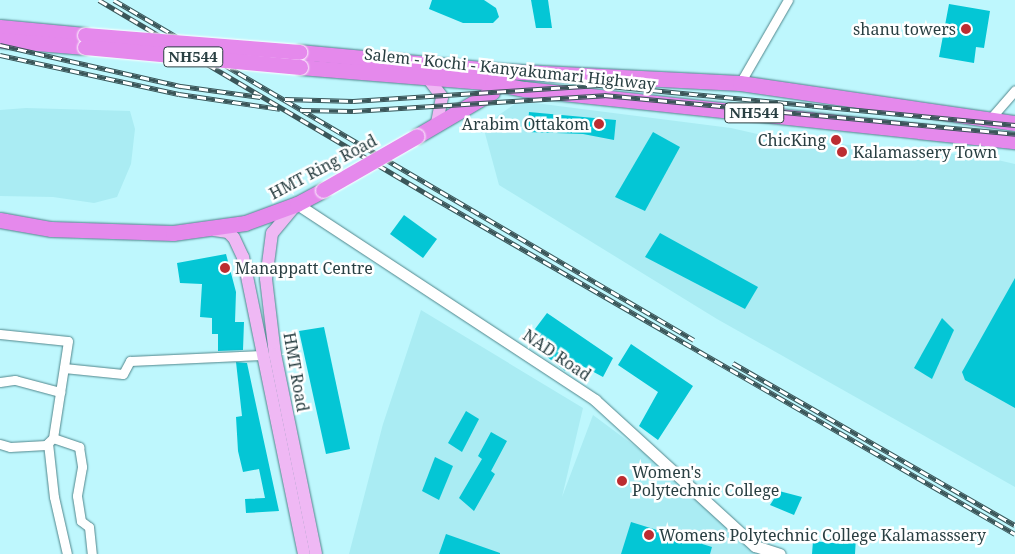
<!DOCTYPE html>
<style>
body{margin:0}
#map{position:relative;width:1015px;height:554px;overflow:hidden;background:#bef7fd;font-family:"Noto Serif",serif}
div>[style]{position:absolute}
.built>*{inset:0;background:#aaecf3}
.building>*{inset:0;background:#04c6d5}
.roads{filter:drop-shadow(0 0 1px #50868c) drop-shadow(0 0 1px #50868c)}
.street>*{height:9px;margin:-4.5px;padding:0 4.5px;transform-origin:4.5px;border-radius:4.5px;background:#fff}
.secondary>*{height:11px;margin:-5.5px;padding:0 5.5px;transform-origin:5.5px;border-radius:5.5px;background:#fff}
.primary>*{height:12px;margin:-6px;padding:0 6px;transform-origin:6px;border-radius:6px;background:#efb8f4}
.highway>*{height:15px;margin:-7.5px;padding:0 7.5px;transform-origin:7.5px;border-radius:7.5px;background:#e589ec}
.rail>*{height:5px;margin-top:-2.5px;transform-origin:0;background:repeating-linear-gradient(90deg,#fff 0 9px,#3b5659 0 18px);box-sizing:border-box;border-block:1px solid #3b5659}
.bridges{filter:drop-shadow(0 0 1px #fff) drop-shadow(0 0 1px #fff)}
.highway-bridge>*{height:15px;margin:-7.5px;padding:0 7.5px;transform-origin:7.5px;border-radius:7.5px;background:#e589ec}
.dots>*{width:14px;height:14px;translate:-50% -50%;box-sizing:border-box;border:2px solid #fff;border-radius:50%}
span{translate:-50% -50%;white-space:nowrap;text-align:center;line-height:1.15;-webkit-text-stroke:5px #fff;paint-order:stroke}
.shield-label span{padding:1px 4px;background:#fff;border:1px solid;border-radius:4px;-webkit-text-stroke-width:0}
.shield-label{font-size:15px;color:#293f42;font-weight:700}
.poi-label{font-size:16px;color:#293f42}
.right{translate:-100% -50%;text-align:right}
.left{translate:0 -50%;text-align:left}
.street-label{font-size:16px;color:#293f42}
</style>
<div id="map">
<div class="built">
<div style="clip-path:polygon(519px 101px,731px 128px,780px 139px,980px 156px,1015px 164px,1015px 487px,717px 319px,499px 185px,483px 126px)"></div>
<div style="clip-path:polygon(26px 108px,130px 111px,135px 129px,131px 164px,117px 197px,94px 203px,53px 197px,0 196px,0 110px)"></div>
<div style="clip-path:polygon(421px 310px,583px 408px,562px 497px,593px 415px,644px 453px,750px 549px,761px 554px,349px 554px,383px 424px)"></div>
</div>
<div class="building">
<div style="clip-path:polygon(432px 0,484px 0,496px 8px,499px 17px,493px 23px,463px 23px,429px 9px)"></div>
<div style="clip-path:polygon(531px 0,548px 0,552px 28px,536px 28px)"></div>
<div style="clip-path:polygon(949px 4px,990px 11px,984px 48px,976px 47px,974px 63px,939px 57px)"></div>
<div style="clip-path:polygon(529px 112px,616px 120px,614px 140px,583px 134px,527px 132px)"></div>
<div style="clip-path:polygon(653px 132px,680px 147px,645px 211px,615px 197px)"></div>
<div style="clip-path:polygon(404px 215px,437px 239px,423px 258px,390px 234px)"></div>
<div style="clip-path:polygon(660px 233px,758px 287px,745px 309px,645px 257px)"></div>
<div style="clip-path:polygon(226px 254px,236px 292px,235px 322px,244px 322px,243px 350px,218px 351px,218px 334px,212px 334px,212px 318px,200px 317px,202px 284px,180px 283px,177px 263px)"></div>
<div style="clip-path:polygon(1015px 278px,1015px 408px,965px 380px,962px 372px)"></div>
<div style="clip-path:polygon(547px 313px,613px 358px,603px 377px,575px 362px,565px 371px,546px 356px,553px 345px,532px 333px)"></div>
<div style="clip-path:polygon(942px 318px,954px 330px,932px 379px,914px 368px)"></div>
<div style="clip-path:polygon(324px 327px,350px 449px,326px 454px,299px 331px)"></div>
<div style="clip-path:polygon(631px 344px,693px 386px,658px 440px,639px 426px,658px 392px,618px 365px)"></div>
<div style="clip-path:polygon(236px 362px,247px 363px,279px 511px,246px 513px,245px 499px,265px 498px,259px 469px,243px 472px,238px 451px,236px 417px,242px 416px)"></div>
<div style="clip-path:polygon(466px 411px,479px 419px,462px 452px,448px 443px)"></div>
<div style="clip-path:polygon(491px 432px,507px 441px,491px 471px,495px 474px,474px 511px,459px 498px,482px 459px,478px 456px)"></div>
<div style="clip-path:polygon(435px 457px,453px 466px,439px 500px,422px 491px)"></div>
<div style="clip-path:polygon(779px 491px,802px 497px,794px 515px,770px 505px)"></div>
<div style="clip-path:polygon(631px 522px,712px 547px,710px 554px,621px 554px)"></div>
<div style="clip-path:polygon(446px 534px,500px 553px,500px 554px,439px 554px)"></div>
<div style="clip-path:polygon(844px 535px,856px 537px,855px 554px,812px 554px,813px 541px,843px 544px)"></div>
</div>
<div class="roads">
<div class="street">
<div style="left:740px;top:83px;width:96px;rotate:-60deg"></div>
<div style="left:990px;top:119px;width:38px;rotate:-49deg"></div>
<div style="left:0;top:334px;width:68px;rotate:5.9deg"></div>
<div style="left:68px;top:341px;width:98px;rotate:98.8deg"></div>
<div style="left:53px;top:438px;width:28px;rotate:19deg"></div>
<div style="left:79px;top:447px;width:20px;rotate:81deg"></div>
<div style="left:82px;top:467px;width:29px;rotate:100deg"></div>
<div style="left:77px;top:496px;width:25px;rotate:81deg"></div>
<div style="left:81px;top:521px;width:10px;rotate:37deg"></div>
<div style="left:89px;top:527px;width:27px;rotate:84deg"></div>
<div style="left:64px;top:368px;width:59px;rotate:5.8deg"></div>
<div style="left:123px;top:374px;width:15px;rotate:-62deg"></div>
<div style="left:130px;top:361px;width:132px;rotate:-2.6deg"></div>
<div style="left:0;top:382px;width:15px;rotate:-8deg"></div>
<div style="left:15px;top:380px;width:47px;rotate:14.9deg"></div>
<div style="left:48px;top:443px;width:54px;rotate:83.7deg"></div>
<div style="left:54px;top:497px;width:58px;rotate:77.2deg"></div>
<div style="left:0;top:444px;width:10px;rotate:17deg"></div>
<div style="left:10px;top:447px;width:36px;rotate:-3deg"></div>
<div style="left:46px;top:445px;width:7px;rotate:-45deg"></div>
</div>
<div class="secondary">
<div style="left:297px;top:204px;width:357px;rotate:33.3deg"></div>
<div style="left:595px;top:400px;width:217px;rotate:42.4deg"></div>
<div style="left:755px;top:546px;width:26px;rotate:18deg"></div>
</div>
<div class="primary">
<div style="left:427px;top:77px;width:25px;rotate:53deg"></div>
<div style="left:442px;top:97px;width:26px;rotate:101deg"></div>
<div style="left:295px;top:206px;width:35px;rotate:130deg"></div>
<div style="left:272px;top:233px;width:46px;rotate:97.4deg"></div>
<div style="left:266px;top:279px;width:76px;rotate:83.2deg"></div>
<div style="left:275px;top:354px;width:204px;rotate:78.4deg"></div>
<div style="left:214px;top:230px;width:14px;rotate:8deg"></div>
<div style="left:228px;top:232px;width:8px;rotate:45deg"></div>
<div style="left:234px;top:238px;width:21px;rotate:65deg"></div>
<div style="left:243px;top:257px;width:303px;rotate:78.4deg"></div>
</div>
<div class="highway">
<div style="left:0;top:27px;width:85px;rotate:5.4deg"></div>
<div style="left:0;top:40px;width:85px;rotate:4.7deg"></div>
<div style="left:299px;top:52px;width:205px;rotate:5.3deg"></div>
<div style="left:503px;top:71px;width:237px;rotate:2.9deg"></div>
<div style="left:740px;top:83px;width:278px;rotate:8.3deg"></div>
<div style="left:300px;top:67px;width:194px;rotate:4.7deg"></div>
<div style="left:493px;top:83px;width:33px;rotate:11deg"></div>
<div style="left:525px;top:89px;width:493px;rotate:6.1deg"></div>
<div style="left:417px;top:136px;width:87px;rotate:-30.4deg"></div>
<div style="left:492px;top:92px;width:9px;rotate:-84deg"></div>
<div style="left:0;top:220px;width:52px;rotate:10deg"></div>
<div style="left:51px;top:229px;width:122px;rotate:1.9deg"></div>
<div style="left:173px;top:233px;width:73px;rotate:-7.9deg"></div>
<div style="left:245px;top:223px;width:55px;rotate:-20.1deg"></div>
<div style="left:297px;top:204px;width:30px;rotate:-28deg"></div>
</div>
</div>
<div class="rail">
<div style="left:99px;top:0;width:389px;rotate:30.6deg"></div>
<div style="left:434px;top:198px;width:671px;rotate:30.04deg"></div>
<div style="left:114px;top:0;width:672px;rotate:30.38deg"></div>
<div style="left:0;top:45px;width:186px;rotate:12.8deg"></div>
<div style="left:181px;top:86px;width:80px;rotate:7.9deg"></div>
<div style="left:0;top:55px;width:183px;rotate:12.3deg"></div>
<div style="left:179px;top:94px;width:102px;rotate:8.4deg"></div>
<div style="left:285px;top:99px;width:68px;rotate:1.7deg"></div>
<div style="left:353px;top:101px;width:247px;rotate:-3.7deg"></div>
<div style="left:599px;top:85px;width:418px;rotate:5.5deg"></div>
<div style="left:302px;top:110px;width:51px;rotate:1.1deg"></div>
<div style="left:353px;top:111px;width:252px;rotate:-3.6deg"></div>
<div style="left:604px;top:95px;width:413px;rotate:5.4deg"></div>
<div style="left:733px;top:363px;width:325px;rotate:29.9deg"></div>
</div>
<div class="bridges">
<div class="highway-bridge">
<div style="left:85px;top:35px;width:215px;rotate:4.5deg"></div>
<div style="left:85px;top:47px;width:216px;rotate:5.3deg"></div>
<div style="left:323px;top:190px;width:108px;rotate:-29.9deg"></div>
</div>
</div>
<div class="dots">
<div style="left:966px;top:29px;background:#bc2d31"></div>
<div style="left:599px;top:124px;background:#bc2d31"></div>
<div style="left:836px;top:140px;background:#bc2d31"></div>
<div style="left:842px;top:152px;background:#bc2d31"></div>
<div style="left:225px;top:268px;background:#bc2d31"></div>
<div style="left:622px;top:481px;background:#bc2d31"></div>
<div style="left:649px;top:535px;background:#bc2d31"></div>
</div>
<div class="shield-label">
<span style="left:193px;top:57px">NH544</span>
<span style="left:754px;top:113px">NH544</span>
</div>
<div class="poi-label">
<span class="right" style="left:956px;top:29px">shanu towers</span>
<span class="right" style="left:589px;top:124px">Arabim Ottakom</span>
<span class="right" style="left:826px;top:140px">ChicKing</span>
<span class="left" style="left:853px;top:152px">Kalamassery Town</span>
<span class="left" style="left:235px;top:268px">Manappatt Centre</span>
<span class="left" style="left:632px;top:481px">Women's<br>Polytechnic College</span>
<span class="left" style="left:659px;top:535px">Womens Polytechnic College Kalamasssery</span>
</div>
<div class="street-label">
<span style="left:510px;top:69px;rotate:6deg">Salem - Kochi - Kanyakumari Highway</span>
<span style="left:323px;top:167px;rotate:-28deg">HMT Ring Road</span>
<span style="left:557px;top:355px;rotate:34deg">NAD Road</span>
<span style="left:296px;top:372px;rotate:80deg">HMT Road</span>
</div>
</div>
